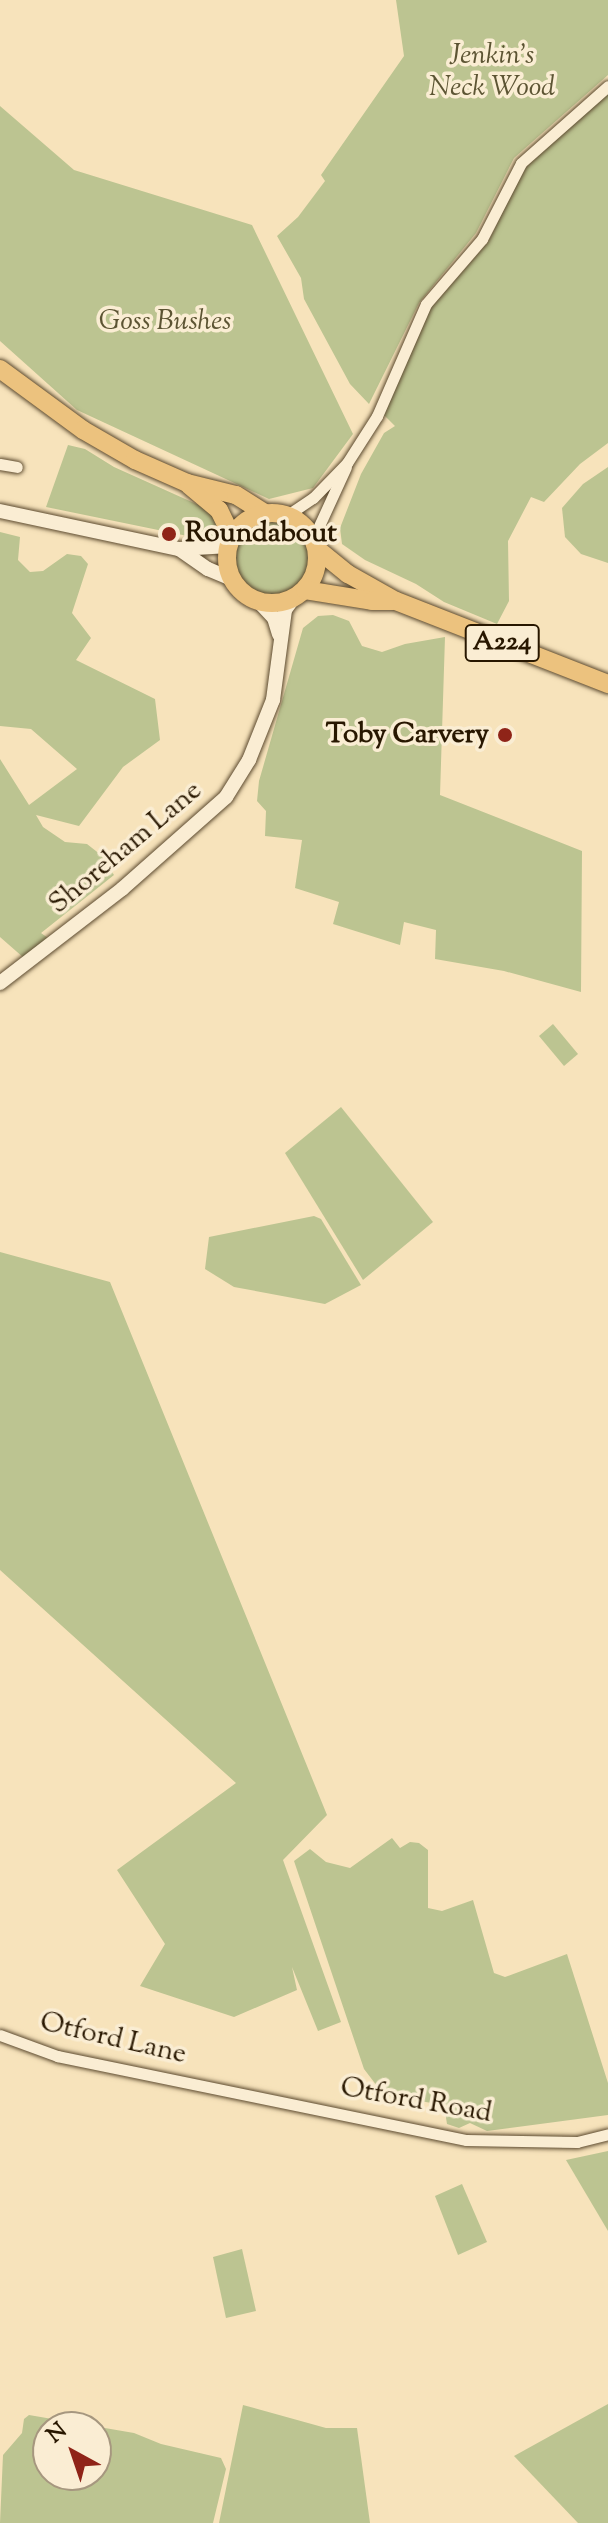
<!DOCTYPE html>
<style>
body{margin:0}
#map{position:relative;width:608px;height:2523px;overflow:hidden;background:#f7e3bb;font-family:"Sorts Mill Goudy",serif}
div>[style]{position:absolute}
.green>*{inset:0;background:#bcc491}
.round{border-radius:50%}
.roads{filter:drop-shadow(0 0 2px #5c4a2f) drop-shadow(0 0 2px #5c4a2f)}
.minor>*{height:11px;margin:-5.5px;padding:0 5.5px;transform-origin:5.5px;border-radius:5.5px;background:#faedd3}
.tertiary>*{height:14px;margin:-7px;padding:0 7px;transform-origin:7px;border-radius:7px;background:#faedd3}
.primary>*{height:18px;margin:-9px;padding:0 9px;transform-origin:9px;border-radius:9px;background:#ecc27e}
.primary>.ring{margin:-9px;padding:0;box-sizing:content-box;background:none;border:18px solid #ecc27e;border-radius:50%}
.dots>*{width:22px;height:22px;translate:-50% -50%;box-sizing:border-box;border:4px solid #faedd3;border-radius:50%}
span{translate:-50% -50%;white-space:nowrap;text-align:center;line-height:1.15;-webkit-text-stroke:7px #faedd3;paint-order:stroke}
.shield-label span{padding:2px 6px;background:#faedd3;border:2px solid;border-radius:6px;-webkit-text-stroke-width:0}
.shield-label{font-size:26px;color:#281700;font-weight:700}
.park-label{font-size:28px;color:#5c5433;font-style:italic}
.poi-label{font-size:28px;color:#281700;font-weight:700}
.left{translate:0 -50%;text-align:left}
.right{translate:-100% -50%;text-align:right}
.street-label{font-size:28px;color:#281700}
.north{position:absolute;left:32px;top:2411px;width:80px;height:80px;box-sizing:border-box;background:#faedd3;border:2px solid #a6977f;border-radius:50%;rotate:320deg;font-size:22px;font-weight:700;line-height:32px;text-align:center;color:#281700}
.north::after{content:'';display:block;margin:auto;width:28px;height:36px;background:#8f2418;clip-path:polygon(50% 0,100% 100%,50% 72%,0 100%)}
</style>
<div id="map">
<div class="green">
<div style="clip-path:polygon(396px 0,608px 0,608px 75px,514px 158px,476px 233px,419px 303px,369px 404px,350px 384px,304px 299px,301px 278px,277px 236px,298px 217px,325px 181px,321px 175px,404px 56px)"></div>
<div style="clip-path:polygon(608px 92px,608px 443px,580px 464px,544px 502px,531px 497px,508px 541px,509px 601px,497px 624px,444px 602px,416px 584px,365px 560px,342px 544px,340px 528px,361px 474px,384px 433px,395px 426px,382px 413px,430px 309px,488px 242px,524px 169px)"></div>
<div style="clip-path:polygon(0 106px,74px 170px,252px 225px,353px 434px,313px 488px,269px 499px,77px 410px,0 341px)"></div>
<div style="clip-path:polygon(68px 445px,85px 449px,114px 467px,203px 507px,212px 514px,222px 535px,220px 538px,213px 541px,213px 538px,202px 539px,46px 507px)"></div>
<div style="clip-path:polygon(608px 467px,608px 563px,581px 554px,565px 537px,562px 508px,583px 484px)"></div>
<div class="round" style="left:234px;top:519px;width:76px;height:76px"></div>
<div style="clip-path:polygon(0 532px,20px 537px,18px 560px,30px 572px,43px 571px,67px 554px,81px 556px,88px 564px,72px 613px,91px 638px,76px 660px,155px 699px,160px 740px,123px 767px,79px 826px,36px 815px,43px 827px,65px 842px,87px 844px,101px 855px,114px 875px,41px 933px,48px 938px,24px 958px,0 937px,0 759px,29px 805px,77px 769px,31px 729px,0 726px)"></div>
<div style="clip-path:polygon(333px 615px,349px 621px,362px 646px,382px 652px,405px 644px,445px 637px,440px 795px,582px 851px,581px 992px,504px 971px,435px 959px,436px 930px,404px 922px,400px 945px,333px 924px,339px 902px,295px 888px,302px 840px,265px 836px,266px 811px,257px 801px,259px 781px,303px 628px,318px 616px)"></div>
<div style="clip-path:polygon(553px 1024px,578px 1054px,564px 1066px,539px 1036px)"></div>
<div style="clip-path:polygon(341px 1107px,433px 1222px,363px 1280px,285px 1153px)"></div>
<div style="clip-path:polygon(314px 1216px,321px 1219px,361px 1285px,325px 1304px,234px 1287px,205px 1269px,209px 1237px)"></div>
<div style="clip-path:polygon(0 1252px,110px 1282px,327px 1815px,283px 1860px,341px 2022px,318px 2031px,292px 1967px,297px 1990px,234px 2017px,140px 1986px,165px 1944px,117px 1870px,236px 1783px,0 1570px)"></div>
<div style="clip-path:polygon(392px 1838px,400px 1848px,410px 1842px,419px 1843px,428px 1850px,428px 1908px,442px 1911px,473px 1900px,494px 1973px,505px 1977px,567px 1954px,608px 2083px,608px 2115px,487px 2131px,470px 2123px,459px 2128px,447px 2124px,444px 2105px,389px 2096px,377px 2086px,364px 2069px,294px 1861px,310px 1849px,326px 1862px,350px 1868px)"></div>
<div style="clip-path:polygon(608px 2151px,608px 2231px,566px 2160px)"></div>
<div style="clip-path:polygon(462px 2184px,487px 2242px,458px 2255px,435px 2196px)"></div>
<div style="clip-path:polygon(242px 2249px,256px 2311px,226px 2318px,213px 2257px)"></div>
<div style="clip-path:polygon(608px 2404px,608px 2523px,578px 2523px,514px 2456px)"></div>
<div style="clip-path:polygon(243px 2405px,326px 2428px,357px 2428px,370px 2523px,219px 2523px)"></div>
<div style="clip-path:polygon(evenodd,29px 2415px,134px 2433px,161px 2444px,221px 2458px,226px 2469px,213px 2523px,0 2523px,3px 2455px,22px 2433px,24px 2419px,29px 2415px,96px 2427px,96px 2475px,48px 2475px,48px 2427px,96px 2427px)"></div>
</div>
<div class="roads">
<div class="minor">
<div style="left:0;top:464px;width:17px;rotate:10deg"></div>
<div style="left:289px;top:514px;width:29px;rotate:-34deg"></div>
<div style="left:313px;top:498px;width:49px;rotate:-45.8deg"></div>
<div style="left:347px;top:463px;width:56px;rotate:-57.4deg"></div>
<div style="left:377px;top:416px;width:122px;rotate:-66.4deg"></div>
<div style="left:426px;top:304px;width:86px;rotate:-49.3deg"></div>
<div style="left:482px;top:239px;width:85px;rotate:-62.8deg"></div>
<div style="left:521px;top:163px;width:116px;rotate:-41.5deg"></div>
<div style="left:313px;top:539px;width:79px;rotate:-65.4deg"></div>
<div style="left:0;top:2035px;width:61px;rotate:20.2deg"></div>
<div style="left:57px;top:2056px;width:418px;rotate:11.6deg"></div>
<div style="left:466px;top:2140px;width:111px;rotate:1deg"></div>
<div style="left:577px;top:2142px;width:32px;rotate:-14deg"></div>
</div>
<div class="tertiary">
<div style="left:0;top:511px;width:183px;rotate:12deg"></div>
<div style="left:179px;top:549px;width:50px;rotate:-3.4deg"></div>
<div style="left:179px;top:549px;width:35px;rotate:35deg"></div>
<div style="left:208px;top:569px;width:26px;rotate:23deg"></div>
<div style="left:259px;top:602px;width:22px;rotate:47deg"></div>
<div style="left:274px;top:618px;width:17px;rotate:73deg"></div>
<div style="left:0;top:983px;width:154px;rotate:-37.6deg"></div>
<div style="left:122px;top:889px;width:139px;rotate:-41.5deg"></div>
<div style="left:226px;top:797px;width:44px;rotate:-58.1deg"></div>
<div style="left:249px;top:760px;width:65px;rotate:-68.2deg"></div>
<div style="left:273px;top:700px;width:91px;rotate:-82.4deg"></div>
<div style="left:285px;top:610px;width:14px;rotate:-54deg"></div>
</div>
<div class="primary">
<div style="left:0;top:369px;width:103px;rotate:36.3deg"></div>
<div style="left:83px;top:430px;width:60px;rotate:30deg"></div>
<div style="left:135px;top:460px;width:57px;rotate:23.9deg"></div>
<div style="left:187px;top:483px;width:50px;rotate:13.8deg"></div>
<div style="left:236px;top:495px;width:34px;rotate:32deg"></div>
<div style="left:189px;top:485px;width:39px;rotate:40deg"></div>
<div style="left:219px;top:510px;width:30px;rotate:64deg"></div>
<div class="ring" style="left:227px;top:513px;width:72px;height:72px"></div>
<div style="left:317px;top:549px;width:40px;rotate:39deg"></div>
<div style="left:348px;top:574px;width:55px;rotate:29.4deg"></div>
<div style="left:396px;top:601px;width:228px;rotate:21.4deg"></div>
<div style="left:305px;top:590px;width:68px;rotate:9.3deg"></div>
<div style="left:372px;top:601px;width:21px"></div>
</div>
</div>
<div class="dots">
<div style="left:169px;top:534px;background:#8f2418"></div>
<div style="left:505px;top:735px;background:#8f2418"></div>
</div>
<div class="shield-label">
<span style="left:502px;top:643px">A224</span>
</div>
<div class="park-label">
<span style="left:492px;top:72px">Jenkin's<br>Neck Wood</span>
<span style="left:165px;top:322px">Goss Bushes</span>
</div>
<div class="poi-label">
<span class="left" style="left:185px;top:534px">Roundabout</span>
<span class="right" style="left:489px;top:735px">Toby Carvery</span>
</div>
<div class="street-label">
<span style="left:126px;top:848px;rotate:-40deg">Shoreham Lane</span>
<span style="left:113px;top:2039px;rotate:13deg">Otford Lane</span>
<span style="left:416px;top:2101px;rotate:10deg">Otford Road</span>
</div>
<div class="north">N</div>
</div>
